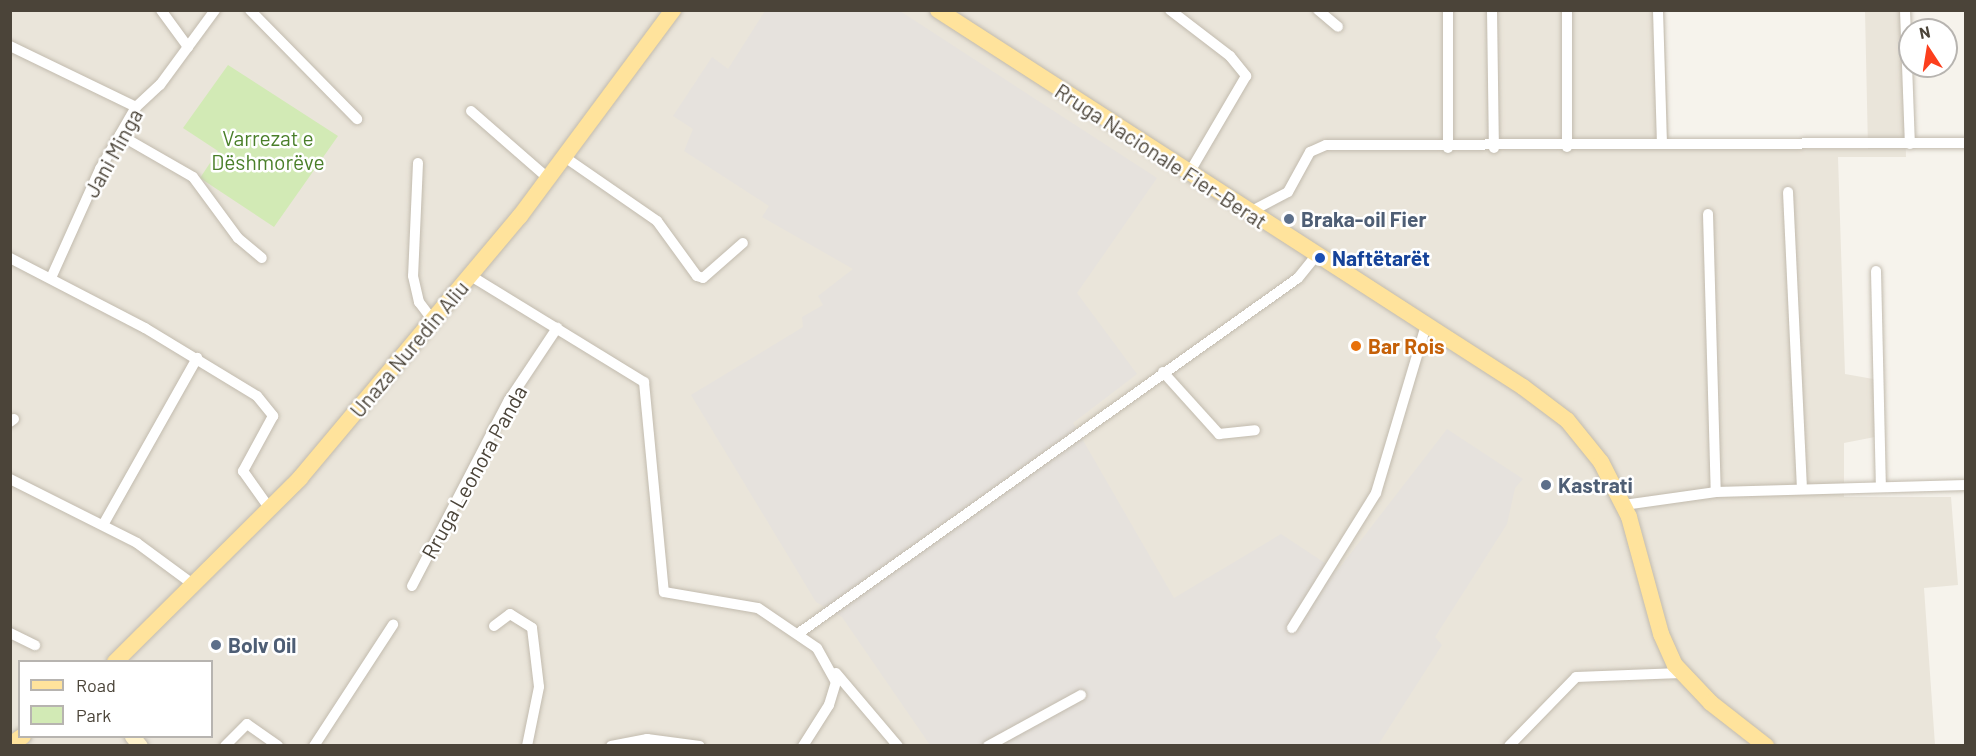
<!DOCTYPE html>
<meta charset="utf-8">
<style>
body{margin:0}
#map{position:relative;width:1976px;height:756px;overflow:hidden;background:#f6f3ec;font-family:Barlow,sans-serif}
div>[style]{position:absolute}
.residential>*{inset:0;background:#eae5da}
.industrial>*{inset:0;background:#e6e2dd}
.green>*{inset:0;background:#d2eab5}
.roads{filter:drop-shadow(0 0 2px #c2bbae) drop-shadow(0 0 2px #c2bbae)}
.street>*{height:10px;margin:-5px;padding:0 5px;transform-origin:5px;border-radius:5px;background:#fff}
.secondary>*{height:15px;margin:-7.5px;padding:0 7.5px;transform-origin:7.5px;border-radius:7.5px;background:#fff3cd}
.primary>*{height:16px;margin:-8px;padding:0 8px;transform-origin:8px;border-radius:8px;background:#ffe39c}
.dots>*{width:16px;height:16px;translate:-50% -50%;box-sizing:border-box;border:3px solid #fff;border-radius:50%}
span{translate:-50% -50%;white-space:nowrap;text-align:center;line-height:1.15;-webkit-text-stroke:5px #fff;paint-order:stroke}
.park-label{font-size:21px;color:#4a7f2a}
.street-label{font-size:21px;color:#4b4439}
.service-label{font-size:21px;color:#4e5e75;font-weight:700}
.left{translate:0 -50%;text-align:left}
.transit-label{font-size:21px;color:#164399;font-weight:700}
.food-label{font-size:21px;color:#c56008;font-weight:700}
.frame{position:absolute;inset:0;border:12px solid #4b4439;pointer-events:none}
.legend{position:absolute;left:18px;top:660px;width:195px;height:78px;box-sizing:border-box;background:#fff;border:2px solid #b7b4b0;margin:0;padding:8px 10px;list-style:none;font-size:18px;color:#4b4439}
.legend li{display:flex;align-items:center;gap:12px;height:30px}
.legend b{width:30px;border:2px solid #b7b4b0}
.north{position:absolute;left:1898px;top:18px;width:60px;height:60px;box-sizing:border-box;background:#fff;border:2px solid #b7b4b0;border-radius:50%;rotate:348deg;font-size:16px;font-weight:700;line-height:24px;text-align:center;color:#4b4439}
.north::after{content:'';display:block;margin:auto;width:21px;height:27px;background:#fc3f1d;clip-path:polygon(50% 0,100% 100%,50% 72%,0 100%)}
</style>
<div id="map">
<div class="residential">
<div style="clip-path:polygon(evenodd,10px 11px,1664px 11px,1669px 149px,1868px 149px,1865px 11px,1901px 11px,1906px 157px,1838px 157px,1845px 374px,1879px 380px,1880px 436px,1844px 443px,1844px 497px,1951px 497px,1958px 585px,1924px 588px,1935px 745px,11px 745px,10px 11px,20px 662px,212px 662px,212px 736px,20px 736px,20px 662px)"></div>
</div>
<div class="industrial">
<div style="clip-path:polygon(765px 11px,900px 11px,1157px 178px,1077px 293px,1137px 374px,1073px 423px,1174px 598px,1281px 534px,1337px 571px,1447px 429px,1523px 479px,1515px 488px,1507px 524px,1435px 637px,1442px 645px,1378px 745px,930px 745px,842px 617px,816px 602px,691px 395px,803px 327px,802px 317px,823px 305px,818px 296px,853px 269px,762px 217px,769px 206px,684px 151px,693px 129px,673px 116px,712px 57px,728px 69px)"></div>
</div>
<div class="green">
<div style="clip-path:polygon(228px 65px,338px 136px,274px 227px,200px 178px,218px 151px,183px 128px)"></div>
</div>
<div class="roads">
<div class="street">
<div style="left:161px;top:10px;width:46px;rotate:53.9deg"></div>
<div style="left:250px;top:10px;width:153px;rotate:45.5deg"></div>
<div style="left:1170px;top:10px;width:76px;rotate:37.5deg"></div>
<div style="left:1230px;top:56px;width:26px;rotate:51deg"></div>
<div style="left:1246px;top:76px;width:115px;rotate:120.4deg"></div>
<div style="left:1318px;top:10px;width:26px;rotate:40deg"></div>
<div style="left:1448px;top:10px;width:138px;rotate:90deg"></div>
<div style="left:1492px;top:10px;width:138px;rotate:89.2deg"></div>
<div style="left:1567px;top:10px;width:137px;rotate:90deg"></div>
<div style="left:1658px;top:10px;width:133px;rotate:88.3deg"></div>
<div style="left:1905px;top:10px;width:134px;rotate:87.9deg"></div>
<div style="left:10px;top:46px;width:140px;rotate:25.8deg"></div>
<div style="left:471px;top:111px;width:103px;rotate:41.1deg"></div>
<div style="left:120px;top:135px;width:84px;rotate:29.9deg"></div>
<div style="left:193px;top:177px;width:76px;rotate:53.6deg"></div>
<div style="left:238px;top:238px;width:31px;rotate:40deg"></div>
<div style="left:566px;top:158px;width:111px;rotate:34.7deg"></div>
<div style="left:657px;top:221px;width:68px;rotate:54deg"></div>
<div style="left:697px;top:276px;width:6px;rotate:18deg"></div>
<div style="left:703px;top:278px;width:53px;rotate:-41.2deg"></div>
<div style="left:418px;top:163px;width:113px;rotate:92.5deg"></div>
<div style="left:413px;top:276px;width:27px;rotate:77deg"></div>
<div style="left:419px;top:302px;width:21px;rotate:53deg"></div>
<div style="left:1788px;top:192px;width:297px;rotate:87.3deg"></div>
<div style="left:1248px;top:213px;width:45px;rotate:-27.7deg"></div>
<div style="left:1288px;top:192px;width:46px;rotate:-61.2deg"></div>
<div style="left:1310px;top:152px;width:17px;rotate:-24deg"></div>
<div style="left:1326px;top:145px;width:640px;rotate:-0.18deg"></div>
<div style="left:1708px;top:214px;width:278px;rotate:88.4deg"></div>
<div style="left:10px;top:258px;width:152px;rotate:27.4deg"></div>
<div style="left:145px;top:328px;width:131px;rotate:31.3deg"></div>
<div style="left:257px;top:396px;width:26px;rotate:51deg"></div>
<div style="left:273px;top:416px;width:63px;rotate:118.6deg"></div>
<div style="left:243px;top:471px;width:47px;rotate:54.6deg"></div>
<div style="left:1876px;top:271px;width:216px;rotate:88.7deg"></div>
<div style="left:471px;top:276px;width:203px;rotate:31.5deg"></div>
<div style="left:644px;top:382px;width:211px;rotate:84.6deg"></div>
<div style="left:664px;top:592px;width:95px;rotate:9.7deg"></div>
<div style="left:758px;top:608px;width:71px;rotate:34.1deg"></div>
<div style="left:817px;top:648px;width:39px;rotate:61deg"></div>
<div style="left:836px;top:682px;width:24px;rotate:107deg"></div>
<div style="left:829px;top:705px;width:49px;rotate:122.4deg"></div>
<div style="left:51px;top:278px;width:120px;rotate:-65.8deg"></div>
<div style="left:100px;top:169px;width:72px;rotate:-59.9deg"></div>
<div style="left:136px;top:107px;width:33px;rotate:-43deg"></div>
<div style="left:160px;top:85px;width:93px;rotate:-53.7deg"></div>
<div style="left:1163px;top:372px;width:84px;rotate:47.9deg"></div>
<div style="left:1219px;top:434px;width:36px;rotate:-6deg"></div>
<div style="left:10px;top:422px;width:5px;rotate:-37deg"></div>
<div style="left:10px;top:479px;width:142px;rotate:26.7deg"></div>
<div style="left:137px;top:543px;width:71px;rotate:36.4deg"></div>
<div style="left:1624px;top:505px;width:93px;rotate:-8deg"></div>
<div style="left:1716px;top:492px;width:250px;rotate:-1.6deg"></div>
<div style="left:103px;top:525px;width:192px;rotate:-60.6deg"></div>
<div style="left:412px;top:586px;width:210px;rotate:-62.5deg"></div>
<div style="left:509px;top:400px;width:87px;rotate:-56.3deg"></div>
<div style="left:494px;top:626px;width:20px;rotate:-37deg"></div>
<div style="left:510px;top:614px;width:26px;rotate:32deg"></div>
<div style="left:532px;top:628px;width:59px;rotate:83.2deg"></div>
<div style="left:539px;top:687px;width:60px;rotate:101.5deg"></div>
<div style="left:1292px;top:628px;width:159px;rotate:-58.1deg"></div>
<div style="left:1376px;top:493px;width:175px;rotate:-73.4deg"></div>
<div style="left:10px;top:633px;width:28px;rotate:26deg"></div>
<div style="left:799px;top:633px;width:612px;rotate:-35.43deg"></div>
<div style="left:1298px;top:278px;width:28px;rotate:-51deg"></div>
<div style="left:836px;top:673px;width:96px;rotate:49.7deg"></div>
<div style="left:225px;top:746px;width:31px;rotate:-45deg"></div>
<div style="left:247px;top:724px;width:38px;rotate:35deg"></div>
<div style="left:314px;top:746px;width:145px;rotate:-56.9deg"></div>
<div style="left:611px;top:746px;width:37px;rotate:-11deg"></div>
<div style="left:647px;top:739px;width:53px;rotate:7.5deg"></div>
<div style="left:988px;top:746px;width:106px;rotate:-28.7deg"></div>
<div style="left:1509px;top:746px;width:96px;rotate:-45.8deg"></div>
<div style="left:1576px;top:677px;width:105px;rotate:-2.2deg"></div>
</div>
<div class="secondary">
<div style="left:132px;top:736px;width:13px;rotate:51deg"></div>
</div>
<div class="primary">
<div style="left:938px;top:10px;width:696px;rotate:32.8deg"></div>
<div style="left:1523px;top:387px;width:55px;rotate:36.9deg"></div>
<div style="left:1567px;top:420px;width:54px;rotate:51deg"></div>
<div style="left:1601px;top:462px;width:62px;rotate:63deg"></div>
<div style="left:1629px;top:517px;width:121px;rotate:74.7deg"></div>
<div style="left:1661px;top:634px;width:34px;rotate:66deg"></div>
<div style="left:1675px;top:665px;width:52px;rotate:46.5deg"></div>
<div style="left:1711px;top:703px;width:70px;rotate:38deg"></div>
<div style="left:115px;top:662px;width:261px;rotate:-44.8deg"></div>
<div style="left:300px;top:478px;width:342px;rotate:-50deg"></div>
<div style="left:520px;top:216px;width:257px;rotate:-53.4deg"></div>
<div style="left:10px;top:745px;width:16px;rotate:-35deg"></div>
</div>
</div>
<div class="dots">
<div style="left:1289px;top:219px;background:#5c6f8a"></div>
<div style="left:1320px;top:258px;background:#1a4fb4"></div>
<div style="left:1356px;top:346px;background:#e8710a"></div>
<div style="left:1546px;top:485px;background:#5c6f8a"></div>
<div style="left:216px;top:645px;background:#5c6f8a"></div>
</div>
<div class="park-label">
<span style="left:268px;top:150px">Varrezat e<br>Dëshmorëve</span>
</div>
<div class="street-label">
<span style="left:113px;top:153px;rotate:-61deg">Jani Minga</span>
<span style="left:1161px;top:156px;rotate:33deg">Rruga Nacionale Fier-Berat</span>
<span style="left:409px;top:349px;rotate:-50deg">Unaza Nuredin Aliu</span>
<span style="left:474px;top:472px;rotate:-61deg">Rruga Leonora Panda</span>
</div>
<div class="service-label">
<span class="left" style="left:1301px;top:219px">Braka-oil Fier</span>
<span class="left" style="left:1558px;top:485px">Kastrati</span>
<span class="left" style="left:228px;top:645px">Bolv Oil</span>
</div>
<div class="transit-label">
<span class="left" style="left:1332px;top:258px">Naftëtarët</span>
</div>
<div class="food-label">
<span class="left" style="left:1368px;top:346px">Bar Rois</span>
</div>
<div class="frame"></div>
<ul class="legend">
<li><b style="height:8px;background:#ffe39c"></b>Road</li>
<li><b style="height:16px;background:#d2eab5"></b>Park</li>
</ul>
<div class="north">N</div>
</div>
